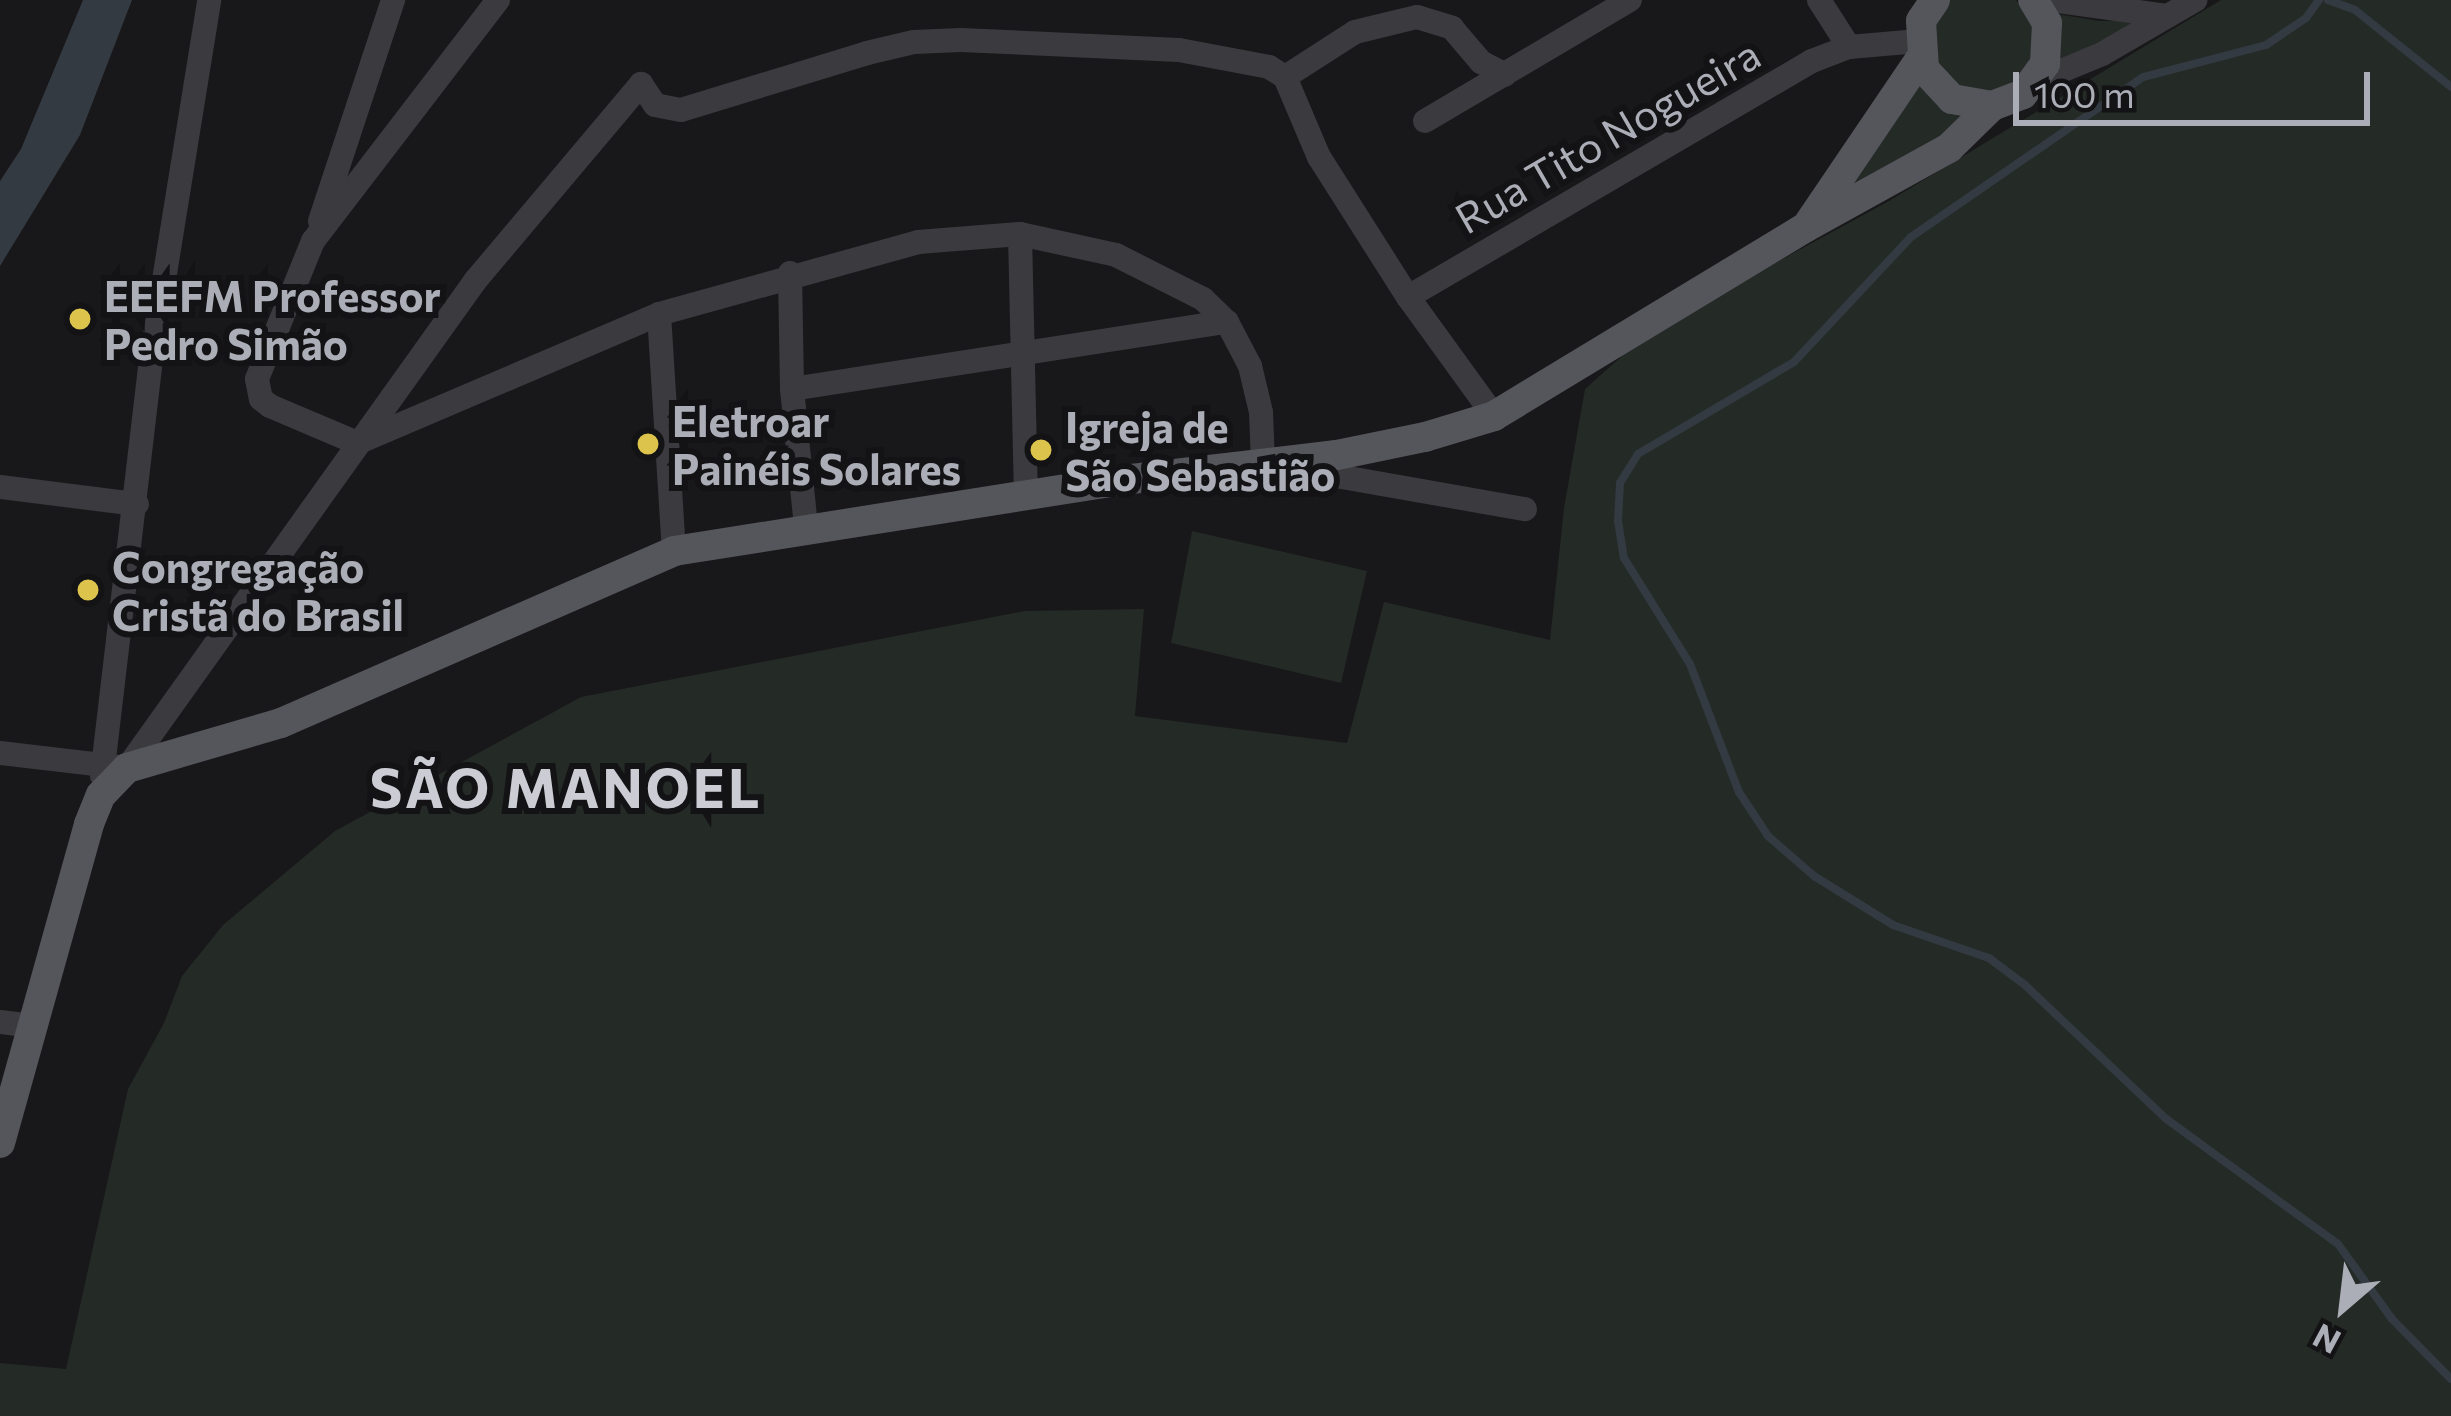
<!DOCTYPE html>
<meta charset="utf-8">
<style>
body{margin:0}
#map{position:relative;width:2451px;height:1416px;overflow:hidden;background:#181719;font-family:Commissioner,sans-serif}
div>[style]{position:absolute}
.green>*{inset:0;background:#242a26}
.water>*{inset:0;background:#343a42}
.stream>*{height:8px;margin:-4px;padding:0 4px;transform-origin:4px;border-radius:4px;background:#343a42}
.minor>*{height:24px;margin:-12px;padding:0 12px;transform-origin:12px;border-radius:12px;background:#3b3b3f}
.major>*{height:30px;margin:-15px;padding:0 15px;transform-origin:15px;border-radius:15px;background:#55555c}
.dots>*{width:33px;height:33px;translate:-50% -50%;box-sizing:border-box;border:6px solid #131214;border-radius:50%}
span{translate:-50% -50%;white-space:nowrap;text-align:center;line-height:1.15;-webkit-text-stroke:12px #131214;paint-order:stroke}
.street-label{font-size:42px;color:#abadb7}
.poi-label{font-size:42px;color:#abadb7;font-weight:700}
.left{translate:0 -50%;text-align:left}
.district-label{font-size:54px;color:#cbccd4;font-weight:700;letter-spacing:3px}
.north{position:absolute;left:2283px;top:1248px;width:120px;height:120px;-webkit-text-stroke:9px #131214;paint-order:stroke;rotate:208deg;font-size:33px;font-weight:700;line-height:48px;text-align:center;color:#abadb7}
.north::after{content:'';display:block;margin:auto;width:42px;height:54px;background:#abadb7;clip-path:polygon(50% 0,100% 100%,50% 72%,0 100%)}
.scale{position:absolute;left:2013px;top:72px;width:357px;height:54px;box-sizing:border-box;border:6px solid #abadb7;border-top:0;padding-left:15px;font-size:36px;line-height:42px;white-space:nowrap;color:#abadb7;-webkit-text-stroke:9px #131214;paint-order:stroke}
</style>
<div id="map">
<div class="green">
<div style="clip-path:polygon(1948px 0,2016px 0,2033px 22px,2037px 50px,2004px 94px,1949px 88px,1927px 37px)"></div>
<div style="clip-path:polygon(2221px 0,2451px 0,2451px 1416px,0 1416px,0 1363px,66px 1369px,128px 1089px,164px 1023px,182px 976px,223px 925px,335px 831px,581px 697px,1025px 611px,1144px 609px,1135px 716px,1347px 743px,1384px 602px,1550px 640px,1564px 508px,1585px 389px,1650px 331px,1889px 201px)"></div>
<div style="clip-path:polygon(2057px 14px,2099px 21px,2142px 20px,2059px 62px)"></div>
<div style="clip-path:polygon(1913px 78px,1975px 115px,1824px 211px)"></div>
<div style="clip-path:polygon(1192px 531px,1367px 571px,1341px 683px,1171px 643px)"></div>
</div>
<div class="water">
<div style="clip-path:polygon(83px 0,132px 0,80px 135px,0 266px,0 181px,21px 149px)"></div>
</div>
<div class="stream">
<div style="left:2319px;top:0;width:22px;rotate:126deg"></div>
<div style="left:2306px;top:18px;width:48px;rotate:146deg"></div>
<div style="left:2266px;top:45px;width:127px;rotate:165.4deg"></div>
<div style="left:2143px;top:77px;width:282px;rotate:145.4deg"></div>
<div style="left:1911px;top:237px;width:171px;rotate:133.1deg"></div>
<div style="left:1794px;top:362px;width:181px;rotate:149.5deg"></div>
<div style="left:1638px;top:454px;width:34px;rotate:122deg"></div>
<div style="left:1620px;top:483px;width:38px;rotate:93deg"></div>
<div style="left:1618px;top:521px;width:37px;rotate:81deg"></div>
<div style="left:1624px;top:558px;width:125px;rotate:58.1deg"></div>
<div style="left:1690px;top:664px;width:137px;rotate:69.1deg"></div>
<div style="left:1739px;top:792px;width:53px;rotate:56.6deg"></div>
<div style="left:1768px;top:836px;width:61px;rotate:41deg"></div>
<div style="left:1814px;top:876px;width:93px;rotate:31.8deg"></div>
<div style="left:1893px;top:925px;width:102px;rotate:19deg"></div>
<div style="left:1989px;top:958px;width:45px;rotate:36.9deg"></div>
<div style="left:2025px;top:985px;width:193px;rotate:43.5deg"></div>
<div style="left:2165px;top:1118px;width:214px;rotate:36.1deg"></div>
<div style="left:2338px;top:1244px;width:92px;rotate:54.2deg"></div>
<div style="left:2392px;top:1319px;width:84px;rotate:45.5deg"></div>
<div style="left:2328px;top:0;width:29px;rotate:20deg"></div>
<div style="left:2355px;top:10px;width:123px;rotate:38.7deg"></div>
</div>
<div class="minor">
<div style="left:498px;top:0;width:304px;rotate:127.5deg"></div>
<div style="left:313px;top:241px;width:149px;rotate:112.1deg"></div>
<div style="left:257px;top:379px;width:20px;rotate:79deg"></div>
<div style="left:261px;top:399px;width:11px;rotate:38deg"></div>
<div style="left:270px;top:406px;width:95px;rotate:23deg"></div>
<div style="left:357px;top:443px;width:328px;rotate:-23.1deg"></div>
<div style="left:659px;top:314px;width:269px;rotate:-15.5deg"></div>
<div style="left:918px;top:242px;width:102px;rotate:-4.5deg"></div>
<div style="left:1020px;top:234px;width:98px;rotate:12.3deg"></div>
<div style="left:1116px;top:255px;width:97px;rotate:26.8deg"></div>
<div style="left:1203px;top:299px;width:33px;rotate:44deg"></div>
<div style="left:1227px;top:322px;width:50px;rotate:62.4deg"></div>
<div style="left:1250px;top:366px;width:47px;rotate:76.6deg"></div>
<div style="left:1261px;top:412px;width:51px;rotate:87.8deg"></div>
<div style="left:1263px;top:463px;width:266px;rotate:10deg"></div>
<div style="left:1819px;top:0;width:56px;rotate:57.4deg"></div>
<div style="left:2051px;top:0;width:118px;rotate:7.8deg"></div>
<div style="left:1285px;top:77px;width:83px;rotate:-32.7deg"></div>
<div style="left:1355px;top:32px;width:64px;rotate:-13.6deg"></div>
<div style="left:1417px;top:17px;width:37px;rotate:17deg"></div>
<div style="left:1452px;top:28px;width:45px;rotate:49.5deg"></div>
<div style="left:1481px;top:62px;width:27px;rotate:28deg"></div>
<div style="left:2035px;top:82px;width:73px;rotate:-22.7deg"></div>
<div style="left:2102px;top:54px;width:108px;rotate:-30.1deg"></div>
<div style="left:1425px;top:121px;width:238px;rotate:-30.6deg"></div>
<div style="left:320px;top:221px;width:233px;rotate:-71.7deg"></div>
<div style="left:1020px;top:234px;width:263px;rotate:88.7deg"></div>
<div style="left:790px;top:273px;width:116px;rotate:89deg"></div>
<div style="left:792px;top:389px;width:139px;rotate:84.2deg"></div>
<div style="left:1408px;top:297px;width:468px;rotate:-30.3deg"></div>
<div style="left:1812px;top:61px;width:40px;rotate:-21deg"></div>
<div style="left:1849px;top:47px;width:70px;rotate:-4.9deg"></div>
<div style="left:659px;top:314px;width:237px;rotate:86.4deg"></div>
<div style="left:792px;top:389px;width:440px;rotate:-8.8deg"></div>
<div style="left:0;top:487px;width:138px;rotate:7.1deg"></div>
<div style="left:0;top:753px;width:128px;rotate:6.7deg"></div>
<div style="left:127px;top:768px;width:599px;rotate:-54.45deg"></div>
<div style="left:475px;top:281px;width:258px;rotate:-49.9deg"></div>
<div style="left:641px;top:84px;width:25px;rotate:56deg"></div>
<div style="left:655px;top:105px;width:26px;rotate:11deg"></div>
<div style="left:681px;top:110px;width:195px;rotate:-17deg"></div>
<div style="left:867px;top:53px;width:48px;rotate:-13.2deg"></div>
<div style="left:914px;top:42px;width:47px;rotate:-2.4deg"></div>
<div style="left:961px;top:40px;width:218px;rotate:2.6deg"></div>
<div style="left:1179px;top:50px;width:92px;rotate:10.7deg"></div>
<div style="left:1269px;top:67px;width:19px;rotate:32deg"></div>
<div style="left:1285px;top:77px;width:87px;rotate:67deg"></div>
<div style="left:1319px;top:157px;width:166px;rotate:57.6deg"></div>
<div style="left:1408px;top:297px;width:147px;rotate:54.1deg"></div>
<div style="left:102px;top:776px;width:419px;rotate:-83.3deg"></div>
<div style="left:151px;top:360px;width:365px;rotate:-80.8deg"></div>
<div style="left:0;top:1022px;width:31px;rotate:7deg"></div>
</div>
<div class="major">
<div style="left:1935px;top:0;width:25px;rotate:124deg"></div>
<div style="left:1921px;top:21px;width:48px;rotate:86.4deg"></div>
<div style="left:1924px;top:69px;width:41px;rotate:47deg"></div>
<div style="left:1952px;top:99px;width:41px;rotate:9.9deg"></div>
<div style="left:1992px;top:106px;width:33px;rotate:-21deg"></div>
<div style="left:2023px;top:94px;width:37px;rotate:-54deg"></div>
<div style="left:2045px;top:64px;width:41px;rotate:-87.2deg"></div>
<div style="left:2047px;top:23px;width:27px;rotate:-121deg"></div>
<div style="left:1809px;top:223px;width:198px;rotate:-55.9deg"></div>
<div style="left:0;top:1143px;width:331px;rotate:-74.4deg"></div>
<div style="left:89px;top:824px;width:31px;rotate:-68deg"></div>
<div style="left:101px;top:795px;width:37px;rotate:-46deg"></div>
<div style="left:127px;top:768px;width:160px;rotate:-16.3deg"></div>
<div style="left:281px;top:723px;width:429px;rotate:-23.6deg"></div>
<div style="left:674px;top:551px;width:455px;rotate:-9deg"></div>
<div style="left:1123px;top:480px;width:215px;rotate:-6.7deg"></div>
<div style="left:1337px;top:455px;width:90px;rotate:-11.6deg"></div>
<div style="left:1425px;top:437px;width:72px;rotate:-16.9deg"></div>
<div style="left:1494px;top:416px;width:365px;rotate:-31.2deg"></div>
<div style="left:1806px;top:227px;width:163px;rotate:-28.9deg"></div>
<div style="left:1949px;top:148px;width:60px;rotate:-44.3deg"></div>
</div>
<div class="dots">
<div style="left:80px;top:319px;background:#dcc44c"></div>
<div style="left:648px;top:444px;background:#dcc44c"></div>
<div style="left:1041px;top:450px;background:#dcc44c"></div>
<div style="left:88px;top:590px;background:#dcc44c"></div>
</div>
<div class="street-label">
<span style="left:1607px;top:135px;rotate:-30deg">Rua Tito Nogueira</span>
</div>
<div class="poi-label">
<span class="left" style="left:104px;top:319px">EEEFM Professor<br>Pedro Simão</span>
<span class="left" style="left:672px;top:444px">Eletroar<br>Painéis Solares</span>
<span class="left" style="left:1065px;top:450px">Igreja de<br>São Sebastião</span>
<span class="left" style="left:112px;top:590px">Congregação<br>Cristã do Brasil</span>
</div>
<div class="district-label">
<span style="left:566px;top:786px">SÃO MANOEL</span>
</div>
<div class="north">N</div>
<div class="scale">100 m</div>
</div>
